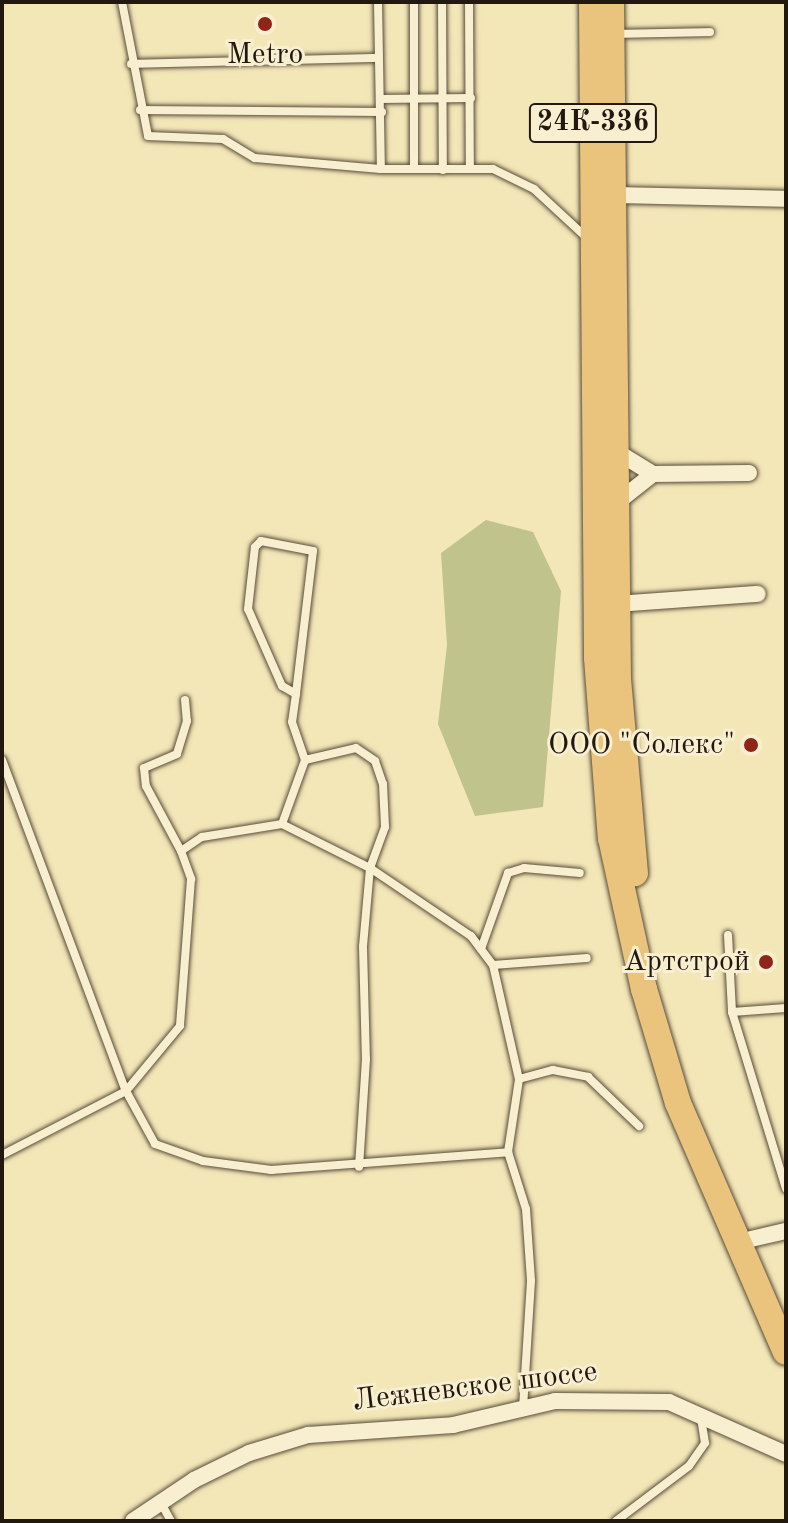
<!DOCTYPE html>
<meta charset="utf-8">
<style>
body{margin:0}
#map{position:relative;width:788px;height:1523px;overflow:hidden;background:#f3e6b7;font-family:"Old Standard TT",serif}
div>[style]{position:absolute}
.green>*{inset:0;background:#c0c38b}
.roads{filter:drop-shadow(0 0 2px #574c39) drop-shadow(0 0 2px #574c39)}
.service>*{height:8px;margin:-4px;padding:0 4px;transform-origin:4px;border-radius:4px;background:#f7efd0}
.minor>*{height:16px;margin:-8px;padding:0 8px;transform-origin:8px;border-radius:8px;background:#f7efd0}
.primary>*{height:26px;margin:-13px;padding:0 13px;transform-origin:13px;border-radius:13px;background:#eac37c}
.dots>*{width:22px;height:22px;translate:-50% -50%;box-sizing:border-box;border:4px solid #f7efd0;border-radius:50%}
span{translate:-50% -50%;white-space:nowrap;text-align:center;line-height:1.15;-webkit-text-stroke:6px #f7efd0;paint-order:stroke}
.shield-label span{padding:2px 6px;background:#f7efd0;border:2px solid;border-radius:6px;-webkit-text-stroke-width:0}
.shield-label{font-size:28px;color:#23180f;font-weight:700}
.poi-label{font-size:30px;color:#23180f}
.right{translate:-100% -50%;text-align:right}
.street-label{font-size:30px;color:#23180f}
.frame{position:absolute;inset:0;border:4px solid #23180f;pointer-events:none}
</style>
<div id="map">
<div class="green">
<div style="clip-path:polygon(486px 520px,533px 532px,561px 591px,543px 807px,475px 816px,438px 724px,447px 645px,441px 553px)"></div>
</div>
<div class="roads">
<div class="service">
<div style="left:122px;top:2px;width:136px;rotate:79deg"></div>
<div style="left:148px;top:136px;width:75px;rotate:2.3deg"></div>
<div style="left:223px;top:139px;width:37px;rotate:31deg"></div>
<div style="left:255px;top:158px;width:126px;rotate:5deg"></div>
<div style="left:378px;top:2px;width:167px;rotate:89deg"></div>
<div style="left:381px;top:169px;width:33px"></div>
<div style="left:414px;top:2px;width:167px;rotate:90deg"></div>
<div style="left:414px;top:169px;width:79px"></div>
<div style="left:493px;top:169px;width:46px;rotate:26deg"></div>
<div style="left:534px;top:189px;width:72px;rotate:42.8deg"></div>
<div style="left:442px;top:2px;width:168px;rotate:89.7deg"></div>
<div style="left:469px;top:2px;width:164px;rotate:89.7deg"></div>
<div style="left:617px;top:34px;width:93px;rotate:-1.2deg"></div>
<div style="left:131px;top:64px;width:247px;rotate:-1.4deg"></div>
<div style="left:380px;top:99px;width:91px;rotate:-0.6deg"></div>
<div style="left:140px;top:110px;width:242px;rotate:0.5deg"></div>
<div style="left:296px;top:694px;width:16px;rotate:-150deg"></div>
<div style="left:282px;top:686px;width:84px;rotate:-113.8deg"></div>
<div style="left:248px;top:609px;width:62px;rotate:-83.6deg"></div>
<div style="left:255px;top:547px;width:8px;rotate:-45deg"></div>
<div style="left:261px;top:541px;width:53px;rotate:10.9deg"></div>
<div style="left:313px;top:551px;width:144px;rotate:96.8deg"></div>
<div style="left:296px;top:694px;width:28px;rotate:98deg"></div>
<div style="left:292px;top:722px;width:40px;rotate:71.1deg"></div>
<div style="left:185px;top:700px;width:21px;rotate:85deg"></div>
<div style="left:187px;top:721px;width:34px;rotate:107deg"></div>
<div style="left:177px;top:754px;width:36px;rotate:157deg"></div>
<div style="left:144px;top:768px;width:18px;rotate:84deg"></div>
<div style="left:146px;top:786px;width:74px;rotate:61.7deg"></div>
<div style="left:181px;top:851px;width:25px;rotate:-34deg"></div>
<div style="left:202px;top:837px;width:81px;rotate:-9.2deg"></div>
<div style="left:282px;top:824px;width:68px;rotate:-70.2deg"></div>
<div style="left:305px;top:760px;width:52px;rotate:-13.2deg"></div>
<div style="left:356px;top:748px;width:23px;rotate:34deg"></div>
<div style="left:375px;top:761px;width:24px;rotate:71deg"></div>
<div style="left:383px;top:784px;width:43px;rotate:87.3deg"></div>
<div style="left:385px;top:827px;width:44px;rotate:110.1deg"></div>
<div style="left:370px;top:868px;width:122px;rotate:34deg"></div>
<div style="left:471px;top:936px;width:36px;rotate:53deg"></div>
<div style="left:493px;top:965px;width:94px;rotate:-4.3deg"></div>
<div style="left:2px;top:760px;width:353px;rotate:69.5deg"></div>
<div style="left:126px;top:1091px;width:140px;rotate:152.7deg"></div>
<div style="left:282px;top:824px;width:98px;rotate:26.6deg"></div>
<div style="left:370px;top:868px;width:79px;rotate:95.1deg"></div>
<div style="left:363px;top:947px;width:112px;rotate:88.5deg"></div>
<div style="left:366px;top:1059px;width:108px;rotate:93.7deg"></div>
<div style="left:181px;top:851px;width:30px;rotate:70deg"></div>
<div style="left:191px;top:879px;width:147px;rotate:94.3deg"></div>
<div style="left:180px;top:1026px;width:85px;rotate:129.7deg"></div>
<div style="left:126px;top:1091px;width:60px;rotate:61.3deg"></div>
<div style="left:155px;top:1144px;width:51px;rotate:19.5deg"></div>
<div style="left:203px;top:1161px;width:69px;rotate:7.5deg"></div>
<div style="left:271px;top:1170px;width:238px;rotate:-4.3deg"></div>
<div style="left:508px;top:1152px;width:74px;rotate:-81.4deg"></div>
<div style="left:519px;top:1079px;width:35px;rotate:-15deg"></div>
<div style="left:553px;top:1070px;width:36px;rotate:11deg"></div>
<div style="left:588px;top:1077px;width:71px;rotate:43.9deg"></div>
<div style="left:728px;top:935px;width:77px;rotate:87deg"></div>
<div style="left:732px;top:1012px;width:185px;rotate:73deg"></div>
<div style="left:481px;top:949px;width:81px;rotate:-70.4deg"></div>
<div style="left:508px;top:873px;width:17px;rotate:-17deg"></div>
<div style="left:524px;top:868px;width:56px;rotate:5.1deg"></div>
<div style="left:493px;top:965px;width:117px;rotate:77.2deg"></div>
<div style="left:732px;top:1012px;width:54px;rotate:-4.2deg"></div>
<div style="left:508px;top:1152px;width:60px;rotate:72.5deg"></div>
<div style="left:526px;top:1209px;width:72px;rotate:86deg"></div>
<div style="left:531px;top:1281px;width:127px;rotate:93.6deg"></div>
<div style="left:161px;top:1503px;width:21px;rotate:61deg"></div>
<div style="left:616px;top:1521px;width:91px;rotate:-37deg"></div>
<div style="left:689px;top:1466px;width:28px;rotate:-55deg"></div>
<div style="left:705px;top:1443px;width:26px;rotate:-99deg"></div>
</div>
<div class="minor">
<div style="left:613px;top:195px;width:173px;rotate:1.3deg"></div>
<div style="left:614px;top:450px;width:46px;rotate:31.6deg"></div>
<div style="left:615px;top:504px;width:48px;rotate:-38.3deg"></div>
<div style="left:653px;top:474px;width:96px;rotate:-0.6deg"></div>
<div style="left:617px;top:604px;width:141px;rotate:-4.1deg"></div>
<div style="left:751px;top:1239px;width:36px;rotate:-13deg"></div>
<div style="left:133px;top:1521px;width:73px;rotate:-33.9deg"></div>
<div style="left:194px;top:1480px;width:61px;rotate:-26.1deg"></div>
<div style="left:249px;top:1453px;width:62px;rotate:-17deg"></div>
<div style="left:308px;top:1435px;width:145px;rotate:-3.9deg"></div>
<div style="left:453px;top:1425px;width:105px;rotate:-13.2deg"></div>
<div style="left:555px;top:1401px;width:114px;rotate:0.5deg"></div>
<div style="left:669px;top:1402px;width:128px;rotate:24deg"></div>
</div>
<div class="primary">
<div style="left:592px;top:2px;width:656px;rotate:89.56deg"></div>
<div style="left:597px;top:658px;width:181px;rotate:85.6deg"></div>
<div style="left:611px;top:838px;width:155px;rotate:77.7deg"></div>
<div style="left:644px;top:989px;width:119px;rotate:73.4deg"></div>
<div style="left:678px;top:1103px;width:271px;rotate:66.6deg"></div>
<div style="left:611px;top:2px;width:677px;rotate:89.41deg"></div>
<div style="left:618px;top:679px;width:195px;rotate:85deg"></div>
</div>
</div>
<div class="dots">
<div style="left:265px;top:24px;background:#8f2418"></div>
<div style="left:751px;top:745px;background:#8f2418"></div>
<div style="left:766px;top:962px;background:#8f2418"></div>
</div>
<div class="shield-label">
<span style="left:593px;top:123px">24К-336</span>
</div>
<div class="poi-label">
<span style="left:265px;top:55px">Metro</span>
<span class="right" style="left:735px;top:745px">ООО "Солекс"</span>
<span class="right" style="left:750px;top:962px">Артстрой</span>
</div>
<div class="street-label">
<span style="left:475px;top:1387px;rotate:-7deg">Лежневское шоссе</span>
</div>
<div class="frame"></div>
</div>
